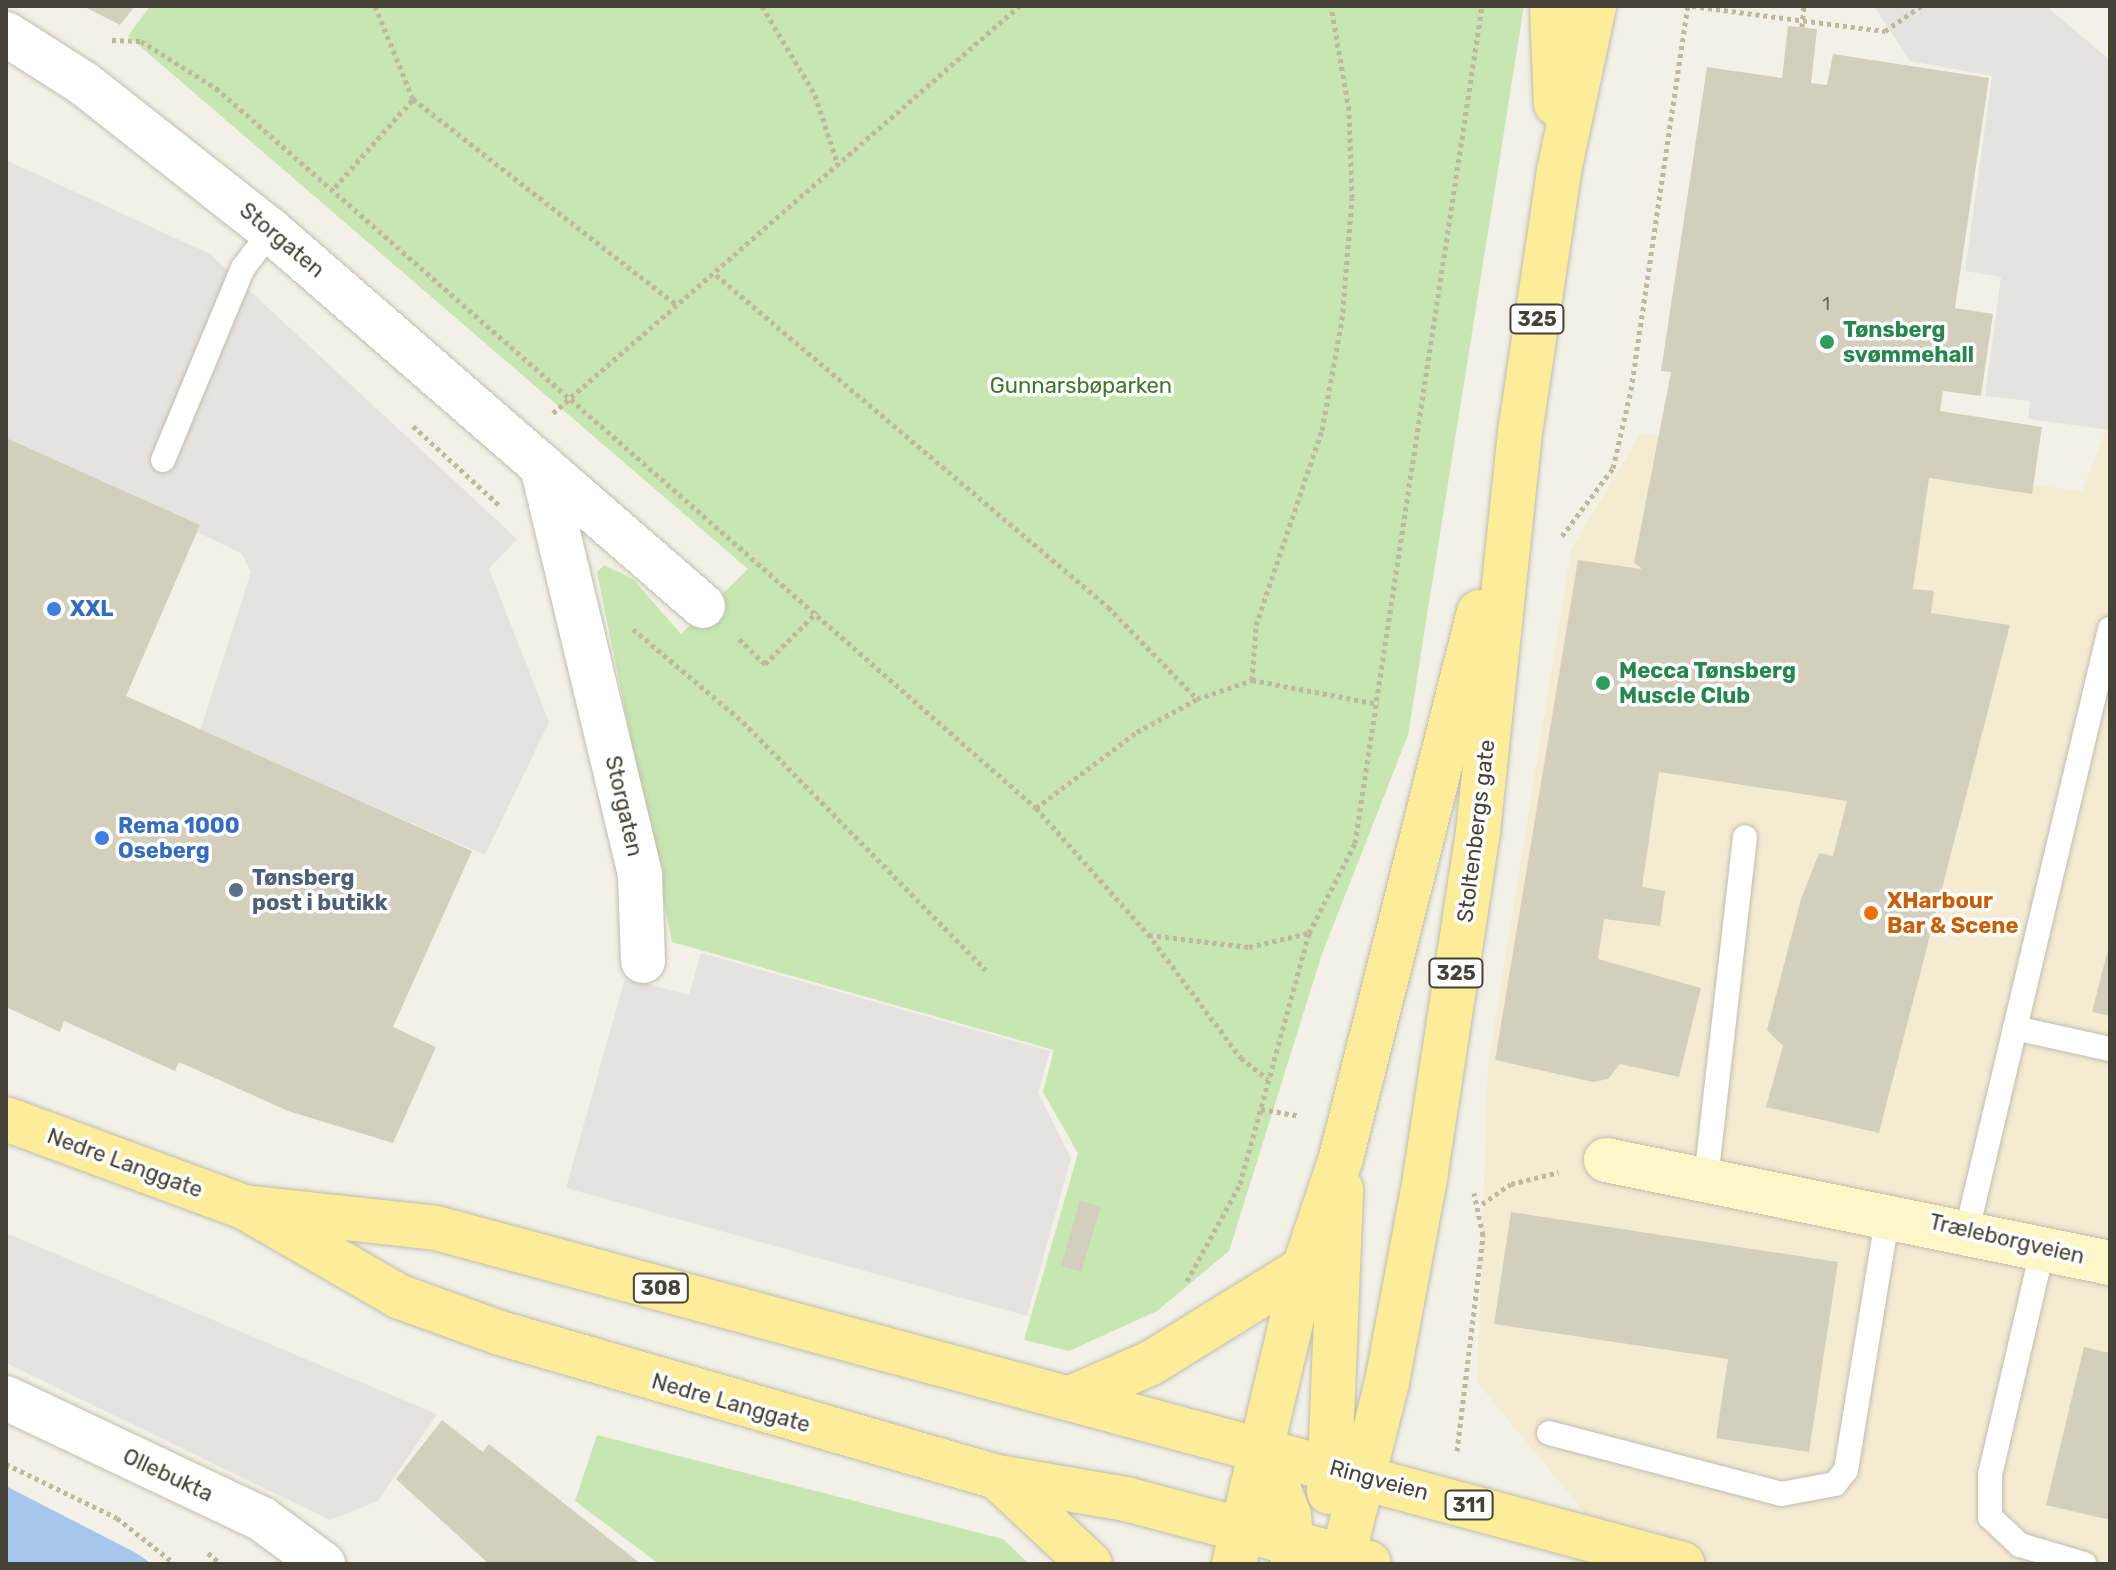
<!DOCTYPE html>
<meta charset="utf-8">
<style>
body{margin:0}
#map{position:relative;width:2116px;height:1570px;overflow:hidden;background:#f3f1e7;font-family:Rubik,sans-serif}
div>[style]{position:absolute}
.commercial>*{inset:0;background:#f4ebd3}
.green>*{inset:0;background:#c7e6b1}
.parking>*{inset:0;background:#e4e3df}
.water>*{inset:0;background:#a6c6ee}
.building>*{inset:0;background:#d4cfbd}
.path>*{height:5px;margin-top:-2.5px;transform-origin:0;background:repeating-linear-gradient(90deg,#c0b89c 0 4px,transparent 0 8px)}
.roads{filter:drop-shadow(0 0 2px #c1bdad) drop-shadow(0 0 2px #c1bdad)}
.lane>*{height:24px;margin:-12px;padding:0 12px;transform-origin:12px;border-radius:12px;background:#fff}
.street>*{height:44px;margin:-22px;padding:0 22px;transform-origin:22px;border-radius:22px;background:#fff}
.secondary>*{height:44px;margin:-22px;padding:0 22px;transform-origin:22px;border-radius:22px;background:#fdf7c8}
.primary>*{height:44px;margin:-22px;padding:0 22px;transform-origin:22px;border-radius:22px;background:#fbed99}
.dots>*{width:22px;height:22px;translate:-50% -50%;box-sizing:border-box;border:4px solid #fff;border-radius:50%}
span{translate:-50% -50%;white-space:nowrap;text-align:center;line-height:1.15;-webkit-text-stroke:7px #fff;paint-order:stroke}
.number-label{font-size:18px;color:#6a6558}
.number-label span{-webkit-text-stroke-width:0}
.shield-label span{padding:2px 6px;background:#fff;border:2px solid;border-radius:6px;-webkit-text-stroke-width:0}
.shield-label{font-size:20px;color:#464236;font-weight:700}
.street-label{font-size:22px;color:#464236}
.leisure-label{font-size:22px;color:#27864d;font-weight:700}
.left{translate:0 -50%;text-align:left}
.park-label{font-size:22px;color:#3d762b}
.shop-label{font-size:22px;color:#366cbe;font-weight:700}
.service-label{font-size:22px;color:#4e5e75;font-weight:700}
.food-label{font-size:22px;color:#c56008;font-weight:700}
.frame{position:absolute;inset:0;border:8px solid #464236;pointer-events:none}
</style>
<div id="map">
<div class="commercial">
<div style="clip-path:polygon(2110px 420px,2110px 1564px,1576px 1564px,1585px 1513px,1477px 1382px,1488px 1065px,1571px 549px,1641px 433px,2082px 491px)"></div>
</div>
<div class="green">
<div style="clip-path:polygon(150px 6px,1524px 6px,1408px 735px,1322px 954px,1229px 1251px,1157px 1311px,1069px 1351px,1024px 1340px,1078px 1153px,1043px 1092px,1054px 1050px,672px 942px,597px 572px,604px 565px,633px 579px,681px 634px,748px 569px,128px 36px)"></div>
<div style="clip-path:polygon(597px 1435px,1003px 1539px,1029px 1564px,659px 1564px,575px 1501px)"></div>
</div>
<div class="parking">
<div style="clip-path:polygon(1874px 6px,2046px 6px,2110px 60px,2110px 430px,2028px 419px,2030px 401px,1985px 396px,2001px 277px,1965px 271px,1992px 76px,1910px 61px)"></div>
<div style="clip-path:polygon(6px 160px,210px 254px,517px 539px,489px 569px,549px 722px,485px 855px,200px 731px,251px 572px,241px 553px,6px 442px)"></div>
<div style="clip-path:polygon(701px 953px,1050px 1051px,1038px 1093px,1071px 1158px,1027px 1316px,566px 1188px,625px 978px,689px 995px)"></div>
<div style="clip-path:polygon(6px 1233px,437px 1414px,378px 1501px,330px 1520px,6px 1363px)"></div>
</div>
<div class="water">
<div style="clip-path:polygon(6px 1486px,136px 1553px,152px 1564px,6px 1564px)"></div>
</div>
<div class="building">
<div style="clip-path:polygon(83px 6px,135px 6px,120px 25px)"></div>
<div style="clip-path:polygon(1788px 26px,1817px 29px,1811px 83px,1827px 85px,1833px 54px,1989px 78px,1955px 308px,1993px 314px,1981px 396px,1943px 391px,1940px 411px,2042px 427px,2032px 494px,1929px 478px,1913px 589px,1934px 591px,1931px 613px,2010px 625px,1879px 1133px,1766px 1107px,1783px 1046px,1767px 1030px,1801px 899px,1819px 853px,1833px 856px,1847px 801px,1659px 772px,1642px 887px,1665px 891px,1660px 926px,1604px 919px,1598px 959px,1701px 988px,1679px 1077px,1620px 1064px,1608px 1079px,1593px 1082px,1495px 1060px,1578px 560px,1642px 569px,1634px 563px,1671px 372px,1661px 371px,1707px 67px,1782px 78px)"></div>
<div style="clip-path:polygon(6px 438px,200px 525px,126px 696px,472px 851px,393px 1027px,436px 1047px,393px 1143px,288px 1111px,179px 1062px,175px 1071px,64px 1021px,60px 1032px,6px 1007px)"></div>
<div style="clip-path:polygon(2110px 942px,2110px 1016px,2092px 1012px)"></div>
<div style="clip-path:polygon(1080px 1200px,1101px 1207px,1081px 1272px,1061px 1266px)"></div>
<div style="clip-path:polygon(1511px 1212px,1838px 1262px,1809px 1452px,1716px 1438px,1728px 1359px,1494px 1324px)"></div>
<div style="clip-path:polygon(2084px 1347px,2110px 1353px,2110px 1520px,2046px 1505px)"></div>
<div style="clip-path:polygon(442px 1420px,483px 1452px,489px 1444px,641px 1564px,489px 1564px,396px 1479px)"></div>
</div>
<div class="path">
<div style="left:375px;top:6px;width:100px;rotate:67.8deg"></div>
<div style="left:413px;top:99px;width:336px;rotate:38deg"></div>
<div style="left:762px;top:6px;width:104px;rotate:59.2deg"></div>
<div style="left:815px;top:95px;width:74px;rotate:71.8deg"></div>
<div style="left:1692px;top:6px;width:195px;rotate:7.4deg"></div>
<div style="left:1885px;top:31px;width:44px;rotate:-34.8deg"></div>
<div style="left:1802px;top:27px;width:21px;rotate:-85deg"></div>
<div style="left:112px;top:40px;width:29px;rotate:2deg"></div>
<div style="left:141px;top:41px;width:89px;rotate:32.1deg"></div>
<div style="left:216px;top:88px;width:1091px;rotate:41.28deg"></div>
<div style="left:1036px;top:808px;width:169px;rotate:48.4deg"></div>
<div style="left:1148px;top:934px;width:155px;rotate:53.1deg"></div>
<div style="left:1241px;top:1058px;width:34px;rotate:38deg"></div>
<div style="left:335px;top:187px;width:118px;rotate:-48.4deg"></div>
<div style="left:716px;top:275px;width:514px;rotate:40.26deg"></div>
<div style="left:1108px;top:607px;width:128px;rotate:45.9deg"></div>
<div style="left:1197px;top:699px;width:58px;rotate:-19.1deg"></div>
<div style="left:1252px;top:680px;width:55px;rotate:-85.8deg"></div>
<div style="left:1256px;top:625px;width:206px;rotate:-71.3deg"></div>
<div style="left:1322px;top:430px;width:112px;rotate:-79.7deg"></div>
<div style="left:1342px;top:320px;width:122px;rotate:-85.3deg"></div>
<div style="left:1352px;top:198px;width:88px;rotate:-92deg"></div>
<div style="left:1349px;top:110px;width:106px;rotate:-99.8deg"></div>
<div style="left:553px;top:413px;width:619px;rotate:-41.13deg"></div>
<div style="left:413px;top:426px;width:118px;rotate:42.6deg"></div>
<div style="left:1562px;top:536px;width:85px;rotate:-53.1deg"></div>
<div style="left:1613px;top:468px;width:80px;rotate:-77deg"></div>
<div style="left:1631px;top:390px;width:388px;rotate:-81.6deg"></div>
<div style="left:633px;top:629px;width:144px;rotate:40.2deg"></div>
<div style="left:743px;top:722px;width:347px;rotate:45.6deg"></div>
<div style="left:739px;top:639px;width:36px;rotate:44deg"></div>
<div style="left:765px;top:664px;width:74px;rotate:-45deg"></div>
<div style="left:1252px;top:680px;width:129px;rotate:10.7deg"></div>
<div style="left:1036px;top:808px;width:126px;rotate:-37deg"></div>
<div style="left:1137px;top:732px;width:68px;rotate:-28.8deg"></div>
<div style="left:1149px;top:935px;width:101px;rotate:6.8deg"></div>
<div style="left:1249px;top:947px;width:61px;rotate:-13.3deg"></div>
<div style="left:1261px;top:1109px;width:39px;rotate:10deg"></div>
<div style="left:1482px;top:1204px;width:35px;rotate:-35deg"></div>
<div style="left:1511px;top:1184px;width:49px;rotate:-14deg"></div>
<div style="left:1187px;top:1281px;width:111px;rotate:-61.3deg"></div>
<div style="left:1240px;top:1184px;width:260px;rotate:-74.6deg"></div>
<div style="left:1309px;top:933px;width:101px;rotate:-62.9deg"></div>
<div style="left:1355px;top:843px;width:847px;rotate:-81.37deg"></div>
<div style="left:1457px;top:1451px;width:218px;rotate:-83.1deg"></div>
<div style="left:1483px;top:1235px;width:43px;rotate:-102.1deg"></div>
<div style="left:6px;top:1464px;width:123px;rotate:25.9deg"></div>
<div style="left:117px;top:1518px;width:74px;rotate:38.4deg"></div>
<div style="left:208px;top:1553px;width:17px;rotate:40deg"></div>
</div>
<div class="roads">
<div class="lane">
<div style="left:163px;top:460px;width:208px;rotate:-67.4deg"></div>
<div style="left:243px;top:268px;width:46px;rotate:-52.9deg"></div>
<div style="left:2015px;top:1028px;width:97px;rotate:12.5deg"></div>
<div style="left:1706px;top:1179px;width:344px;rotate:-83.5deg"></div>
<div style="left:1967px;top:1230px;width:618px;rotate:-76.62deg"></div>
<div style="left:2043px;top:1247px;width:233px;rotate:103.1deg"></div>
<div style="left:1990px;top:1474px;width:43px;rotate:90deg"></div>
<div style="left:1990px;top:1517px;width:41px;rotate:43deg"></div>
<div style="left:2020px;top:1545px;width:67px;rotate:16.5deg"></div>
<div style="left:1549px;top:1433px;width:240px;rotate:14.7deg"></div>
<div style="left:1781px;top:1494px;width:55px;rotate:-10.5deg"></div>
<div style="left:1835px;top:1484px;width:18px;rotate:-52deg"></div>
<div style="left:1846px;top:1470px;width:259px;rotate:-80.7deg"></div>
</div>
<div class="street">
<div style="left:6px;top:34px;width:91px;rotate:32.5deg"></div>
<div style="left:83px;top:83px;width:239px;rotate:38.2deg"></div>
<div style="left:271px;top:231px;width:572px;rotate:40.96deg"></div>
<div style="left:542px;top:466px;width:421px;rotate:76.5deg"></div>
<div style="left:640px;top:875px;width:86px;rotate:88deg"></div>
<div style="left:6px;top:1398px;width:283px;rotate:25.3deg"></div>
<div style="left:262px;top:1519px;width:76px;rotate:36.4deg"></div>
</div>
<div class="secondary">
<div style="left:1606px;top:1160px;width:514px;rotate:11.55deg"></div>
</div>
<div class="primary">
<div style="left:1552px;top:6px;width:98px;rotate:87.7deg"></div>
<div style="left:6px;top:1119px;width:254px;rotate:20.3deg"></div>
<div style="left:244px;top:1207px;width:180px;rotate:30deg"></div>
<div style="left:400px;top:1297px;width:106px;rotate:19.8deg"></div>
<div style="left:500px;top:1333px;width:517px;rotate:16.16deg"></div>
<div style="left:997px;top:1477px;width:131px;rotate:9.7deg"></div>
<div style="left:1126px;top:1499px;width:251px;rotate:14.8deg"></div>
<div style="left:244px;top:1207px;width:193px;rotate:6.2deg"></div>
<div style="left:436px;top:1228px;width:1291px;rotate:15.09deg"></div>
<div style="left:1073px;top:1397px;width:85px;rotate:-23.6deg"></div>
<div style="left:1151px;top:1363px;width:180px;rotate:-31.8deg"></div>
<div style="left:1262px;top:1448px;width:72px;rotate:68.1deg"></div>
<div style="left:1289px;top:1515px;width:49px;rotate:85.3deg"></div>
<div style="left:997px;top:1477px;width:127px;rotate:43.1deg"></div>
<div style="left:1329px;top:1492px;width:303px;rotate:-87.7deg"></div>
<div style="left:1234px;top:1564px;width:304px;rotate:-76.7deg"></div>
<div style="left:1304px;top:1268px;width:116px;rotate:-71.4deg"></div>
<div style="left:1341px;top:1158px;width:563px;rotate:-75.82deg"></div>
<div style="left:1341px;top:1564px;width:188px;rotate:-75.8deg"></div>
<div style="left:1387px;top:1382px;width:208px;rotate:-79.4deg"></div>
<div style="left:1425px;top:1178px;width:350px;rotate:-81.3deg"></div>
<div style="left:1478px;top:832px;width:408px;rotate:-84deg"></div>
<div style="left:1521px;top:426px;width:258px;rotate:-81.5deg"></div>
<div style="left:1559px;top:171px;width:169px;rotate:-78deg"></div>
</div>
</div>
<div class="dots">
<div style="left:1827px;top:342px;background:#2e9e5b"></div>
<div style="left:54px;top:609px;background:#3f7fe0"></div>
<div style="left:1603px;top:683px;background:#2e9e5b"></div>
<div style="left:102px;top:838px;background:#3f7fe0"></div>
<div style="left:236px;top:890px;background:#5c6f8a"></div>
<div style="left:1871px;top:913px;background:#e8710a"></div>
</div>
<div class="number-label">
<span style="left:1826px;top:304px">1</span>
</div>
<div class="shield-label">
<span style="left:1537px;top:319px">325</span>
<span style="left:1456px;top:973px">325</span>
<span style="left:661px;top:1288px">308</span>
<span style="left:1469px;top:1505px">311</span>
</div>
<div class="street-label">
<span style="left:282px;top:240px;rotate:40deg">Storgaten</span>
<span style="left:624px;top:806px;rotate:77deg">Storgaten</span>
<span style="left:1476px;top:831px;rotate:-83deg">Stoltenbergs gate</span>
<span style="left:125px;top:1163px;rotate:20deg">Nedre Langgate</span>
<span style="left:2007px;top:1239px;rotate:13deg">Træleborgveien</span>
<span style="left:731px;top:1403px;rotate:16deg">Nedre Langgate</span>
<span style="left:168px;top:1475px;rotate:25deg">Ollebukta</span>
<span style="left:1379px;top:1480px;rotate:15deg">Ringveien</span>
</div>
<div class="leisure-label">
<span class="left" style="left:1843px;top:342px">Tønsberg<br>svømmehall</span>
<span class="left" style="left:1619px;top:683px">Mecca Tønsberg<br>Muscle Club</span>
</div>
<div class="park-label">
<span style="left:1081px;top:386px">Gunnarsbøparken</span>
</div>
<div class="shop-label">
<span class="left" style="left:70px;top:609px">XXL</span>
<span class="left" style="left:118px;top:838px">Rema 1000<br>Oseberg</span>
</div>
<div class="service-label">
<span class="left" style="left:252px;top:890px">Tønsberg<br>post i butikk</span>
</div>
<div class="food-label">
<span class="left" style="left:1887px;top:913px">XHarbour<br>Bar &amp; Scene</span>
</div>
<div class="frame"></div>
</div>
